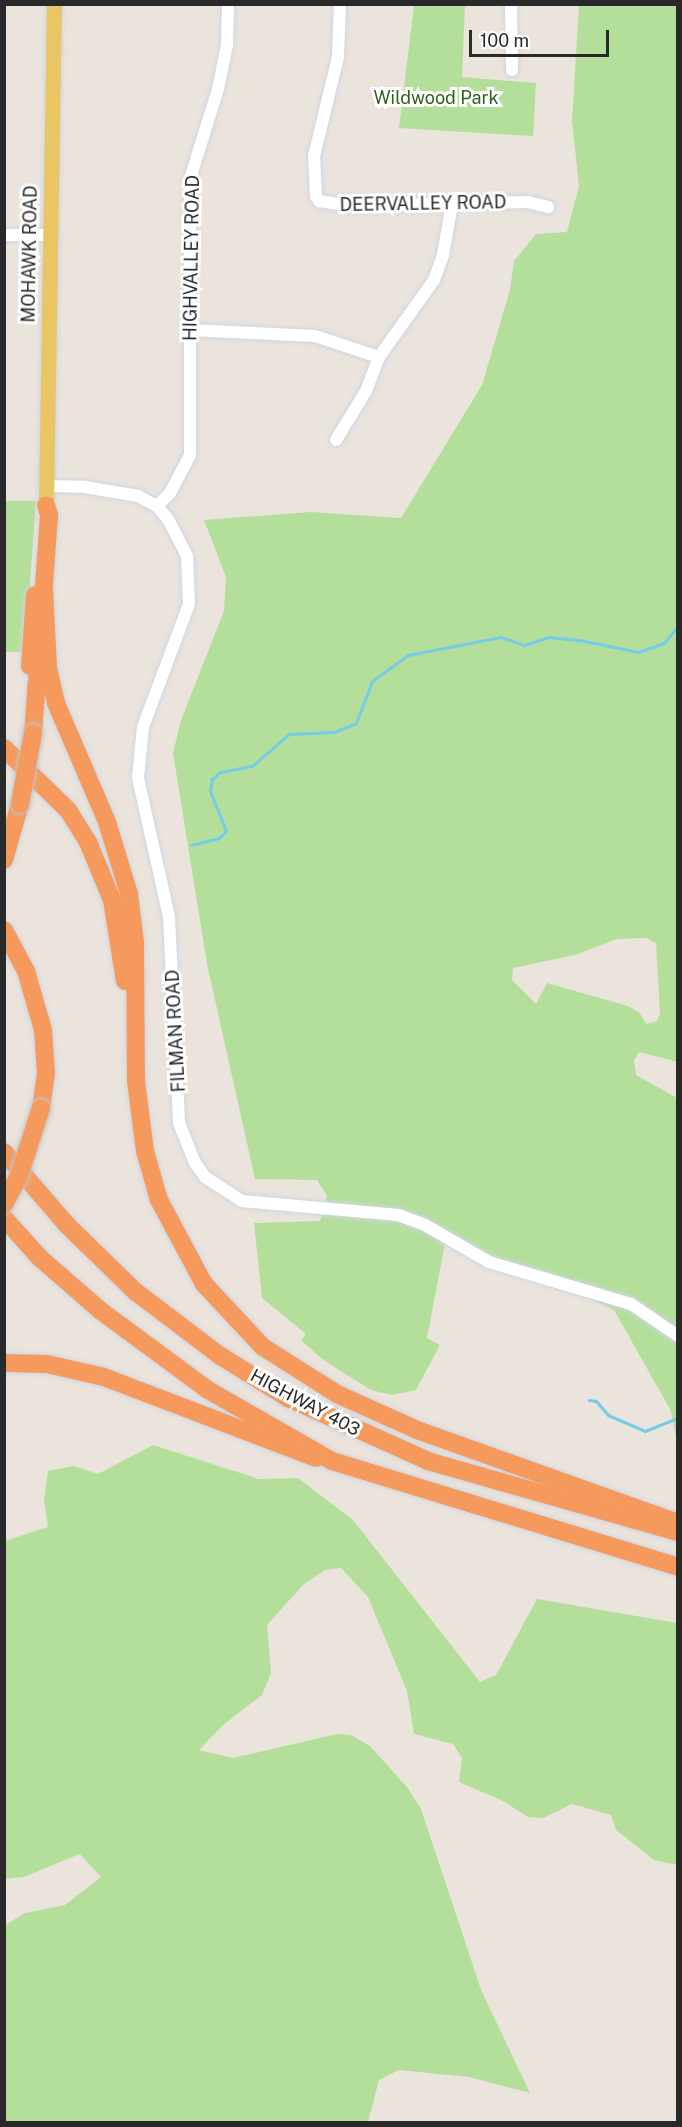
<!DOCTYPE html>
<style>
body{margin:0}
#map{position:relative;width:682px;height:2127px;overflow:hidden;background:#ebe4dc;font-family:"Public Sans",sans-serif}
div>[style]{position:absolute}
.green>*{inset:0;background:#b4df9b}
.stream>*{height:3px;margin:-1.5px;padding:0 1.5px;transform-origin:1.5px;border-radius:1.5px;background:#74cce7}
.roads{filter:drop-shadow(0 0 2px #d1d5e1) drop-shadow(0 0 2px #d1d5e1)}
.minor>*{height:12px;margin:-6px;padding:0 6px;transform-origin:6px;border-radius:6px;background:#fff}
.major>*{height:15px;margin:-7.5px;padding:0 7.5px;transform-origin:7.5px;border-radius:7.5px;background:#e9c663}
.highway>*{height:18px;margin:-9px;padding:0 9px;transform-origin:9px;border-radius:9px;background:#f59a5c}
.bridges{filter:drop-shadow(0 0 2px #c3c3c3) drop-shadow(0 0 2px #c3c3c3)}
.highway-bridge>*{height:18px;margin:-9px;padding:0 9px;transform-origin:9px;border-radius:9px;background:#f59a5c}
span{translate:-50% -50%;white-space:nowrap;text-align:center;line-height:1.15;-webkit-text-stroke:6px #fff;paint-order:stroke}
.park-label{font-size:18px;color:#2e621e}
.street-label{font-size:18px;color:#292929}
.frame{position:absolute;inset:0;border:6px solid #292929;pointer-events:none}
.scale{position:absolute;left:469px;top:30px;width:140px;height:27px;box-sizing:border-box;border:3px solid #292929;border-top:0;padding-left:8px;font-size:18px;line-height:21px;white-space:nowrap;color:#292929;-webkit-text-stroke:4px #fff;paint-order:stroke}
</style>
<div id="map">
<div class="green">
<div style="clip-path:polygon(414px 5px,465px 5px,462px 77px,536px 83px,533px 136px,399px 128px)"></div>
<div style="clip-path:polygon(evenodd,579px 5px,677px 5px,678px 1062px,639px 1052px,634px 1061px,636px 1075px,677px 1098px,677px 1443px,671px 1411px,614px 1310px,542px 1277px,486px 1264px,446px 1238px,427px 1338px,440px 1345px,416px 1390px,392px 1395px,371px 1390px,322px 1359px,301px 1340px,306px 1334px,262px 1298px,254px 1223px,320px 1221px,327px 1196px,317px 1180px,255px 1179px,207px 964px,173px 753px,181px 720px,224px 611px,226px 577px,204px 520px,311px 512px,401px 518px,482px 385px,510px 290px,514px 261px,536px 234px,567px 232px,579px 186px,572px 121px,579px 5px,646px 938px,656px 943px,660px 1014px,657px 1021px,646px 1024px,640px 1013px,628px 1006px,547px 983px,536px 1004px,512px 980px,513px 968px,575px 955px,617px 939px,646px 938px)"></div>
<div style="clip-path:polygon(5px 501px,36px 501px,25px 652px,5px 652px)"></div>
<div style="clip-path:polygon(153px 1445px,259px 1479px,298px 1478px,353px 1520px,480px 1682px,496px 1675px,537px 1599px,677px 1623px,677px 1865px,654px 1860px,616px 1830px,611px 1815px,572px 1804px,543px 1818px,528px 1817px,503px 1801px,459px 1782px,462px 1758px,453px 1744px,414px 1734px,407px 1691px,368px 1597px,341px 1568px,325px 1570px,303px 1585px,267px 1625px,271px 1673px,262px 1695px,223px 1725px,199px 1750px,233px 1758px,337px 1734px,351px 1735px,370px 1746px,407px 1787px,421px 1809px,481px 1990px,530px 2093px,469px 2077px,399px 2070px,379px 2080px,368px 2122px,5px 2122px,5px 1925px,25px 1913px,65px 1905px,101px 1877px,80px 1854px,24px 1877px,5px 1879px,5px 1541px,48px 1527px,44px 1500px,48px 1471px,73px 1466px,98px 1474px)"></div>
</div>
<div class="stream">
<div style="left:191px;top:845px;width:29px;rotate:-14deg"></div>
<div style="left:219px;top:838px;width:10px;rotate:-45deg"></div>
<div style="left:226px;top:831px;width:43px;rotate:-111.8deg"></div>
<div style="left:210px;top:791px;width:12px;rotate:-81deg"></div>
<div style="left:212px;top:779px;width:11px;rotate:-41deg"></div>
<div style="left:220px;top:772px;width:33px;rotate:-11deg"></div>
<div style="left:252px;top:766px;width:49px;rotate:-40.9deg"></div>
<div style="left:289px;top:734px;width:45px;rotate:-2.5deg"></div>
<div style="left:334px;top:732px;width:24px;rotate:-22deg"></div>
<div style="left:356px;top:723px;width:45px;rotate:-69.1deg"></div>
<div style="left:372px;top:681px;width:44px;rotate:-35.8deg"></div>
<div style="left:408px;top:655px;width:95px;rotate:-11deg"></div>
<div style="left:501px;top:637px;width:24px;rotate:19deg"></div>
<div style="left:524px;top:645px;width:26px;rotate:-18deg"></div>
<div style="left:549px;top:637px;width:30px;rotate:6deg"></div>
<div style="left:579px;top:640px;width:61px;rotate:11.3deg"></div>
<div style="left:639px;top:652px;width:27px;rotate:-20deg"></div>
<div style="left:664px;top:643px;width:22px;rotate:-51deg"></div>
<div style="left:589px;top:1400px;width:7px;rotate:8deg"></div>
<div style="left:596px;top:1401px;width:18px;rotate:49deg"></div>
<div style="left:608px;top:1415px;width:40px;rotate:23.4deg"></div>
<div style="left:645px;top:1431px;width:35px;rotate:-22deg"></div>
</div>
<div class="roads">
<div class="minor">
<div style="left:340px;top:4px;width:53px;rotate:92.2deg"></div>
<div style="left:338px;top:57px;width:102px;rotate:103.6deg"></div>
<div style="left:314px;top:156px;width:40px;rotate:87.1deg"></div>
<div style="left:316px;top:196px;width:6px;rotate:59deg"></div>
<div style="left:319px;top:201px;width:30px;rotate:9deg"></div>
<div style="left:349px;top:206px;width:179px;rotate:-1.3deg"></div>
<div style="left:528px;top:202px;width:21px;rotate:14deg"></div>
<div style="left:511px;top:4px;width:66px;rotate:89.1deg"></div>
<div style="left:4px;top:235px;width:45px"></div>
<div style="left:190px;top:330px;width:125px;rotate:2.7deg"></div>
<div style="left:315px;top:336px;width:67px;rotate:18.2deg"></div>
<div style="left:336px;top:440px;width:57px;rotate:-58.5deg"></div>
<div style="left:366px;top:391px;width:36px;rotate:-69deg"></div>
<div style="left:379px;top:357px;width:95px;rotate:-54.5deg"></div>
<div style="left:434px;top:280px;width:27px;rotate:-70deg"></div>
<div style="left:443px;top:255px;width:52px;rotate:-80deg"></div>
<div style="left:46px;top:486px;width:39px;rotate:1deg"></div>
<div style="left:85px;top:487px;width:54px;rotate:9.6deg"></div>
<div style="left:138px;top:496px;width:21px;rotate:28deg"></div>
<div style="left:157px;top:506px;width:17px;rotate:50deg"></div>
<div style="left:168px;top:519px;width:42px;rotate:62.8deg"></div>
<div style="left:187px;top:556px;width:48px;rotate:87.6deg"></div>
<div style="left:189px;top:604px;width:131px;rotate:110.5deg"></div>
<div style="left:143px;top:727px;width:51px;rotate:95.6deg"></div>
<div style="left:138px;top:778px;width:142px;rotate:77.4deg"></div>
<div style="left:169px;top:917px;width:206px;rotate:87.2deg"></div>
<div style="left:179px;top:1123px;width:43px;rotate:68.2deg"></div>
<div style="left:195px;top:1163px;width:17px;rotate:54deg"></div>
<div style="left:205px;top:1177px;width:44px;rotate:33deg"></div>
<div style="left:242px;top:1201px;width:157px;rotate:5.1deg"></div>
<div style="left:398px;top:1215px;width:29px;rotate:20deg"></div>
<div style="left:425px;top:1225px;width:74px;rotate:30deg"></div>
<div style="left:489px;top:1262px;width:148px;rotate:16.5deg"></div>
<div style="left:631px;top:1304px;width:57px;rotate:34.2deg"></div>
<div style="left:157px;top:506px;width:18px;rotate:-45deg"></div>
<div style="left:170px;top:493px;width:43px;rotate:-62.2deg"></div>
<div style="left:190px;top:455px;width:276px;rotate:-90deg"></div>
<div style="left:190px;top:179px;width:94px;rotate:-72.7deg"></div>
<div style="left:218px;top:89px;width:45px;rotate:-78.4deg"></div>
<div style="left:227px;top:45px;width:41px;rotate:-88.6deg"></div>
</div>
<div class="major">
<div style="left:46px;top:505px;width:501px;rotate:-89.09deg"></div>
</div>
<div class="highway">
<div style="left:44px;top:588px;width:80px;rotate:87.1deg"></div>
<div style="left:48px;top:668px;width:36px;rotate:77deg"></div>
<div style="left:56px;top:703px;width:129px;rotate:66.8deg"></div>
<div style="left:107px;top:822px;width:75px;rotate:73deg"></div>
<div style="left:129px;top:894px;width:48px;rotate:82.9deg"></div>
<div style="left:135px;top:942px;width:139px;rotate:89.6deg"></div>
<div style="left:136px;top:1081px;width:71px;rotate:82.7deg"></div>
<div style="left:145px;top:1151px;width:51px;rotate:74.1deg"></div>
<div style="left:159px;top:1200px;width:95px;rotate:61.8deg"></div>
<div style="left:204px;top:1284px;width:86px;rotate:46.9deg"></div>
<div style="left:263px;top:1347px;width:88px;rotate:32.4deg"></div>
<div style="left:337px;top:1394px;width:88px;rotate:24.2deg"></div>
<div style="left:417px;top:1430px;width:277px;rotate:19.6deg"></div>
<div style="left:43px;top:599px;width:84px;rotate:-85.9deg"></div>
<div style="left:49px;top:515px;width:10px;rotate:-107deg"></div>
<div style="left:30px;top:666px;width:71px;rotate:-86deg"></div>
<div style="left:33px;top:733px;width:79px;rotate:-85.7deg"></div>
<div style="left:4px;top:748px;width:89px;rotate:44.1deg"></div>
<div style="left:68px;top:810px;width:38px;rotate:58deg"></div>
<div style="left:88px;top:842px;width:63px;rotate:67.5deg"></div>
<div style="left:112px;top:900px;width:82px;rotate:80.9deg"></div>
<div style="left:4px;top:860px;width:58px;rotate:-74.1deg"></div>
<div style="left:4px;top:930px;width:47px;rotate:61.8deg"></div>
<div style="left:26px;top:971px;width:61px;rotate:73.9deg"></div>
<div style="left:43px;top:1030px;width:43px;rotate:86deg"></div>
<div style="left:46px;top:1073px;width:35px;rotate:98deg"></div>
<div style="left:4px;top:1152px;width:96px;rotate:49.2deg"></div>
<div style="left:67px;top:1225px;width:96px;rotate:44.2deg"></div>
<div style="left:136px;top:1292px;width:104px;rotate:37.2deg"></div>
<div style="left:219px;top:1355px;width:81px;rotate:31.9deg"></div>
<div style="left:288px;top:1398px;width:154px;rotate:24.2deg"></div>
<div style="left:428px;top:1461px;width:260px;rotate:15.9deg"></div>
<div style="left:4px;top:1218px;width:54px;rotate:48deg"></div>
<div style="left:40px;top:1258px;width:81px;rotate:41deg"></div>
<div style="left:101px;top:1311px;width:133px;rotate:36.4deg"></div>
<div style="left:208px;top:1390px;width:143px;rotate:29.8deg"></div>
<div style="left:332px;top:1461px;width:362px;rotate:17deg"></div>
<div style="left:4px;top:1363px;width:43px;rotate:1.3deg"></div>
<div style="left:47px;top:1364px;width:58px;rotate:12.8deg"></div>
<div style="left:104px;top:1377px;width:227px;rotate:20.9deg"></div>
</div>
</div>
<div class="bridges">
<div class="highway-bridge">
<div style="left:20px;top:804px;width:72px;rotate:-79.6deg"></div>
<div style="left:4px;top:1204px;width:32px;rotate:-62deg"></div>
<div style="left:19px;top:1176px;width:71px;rotate:-72.1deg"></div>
</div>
</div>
<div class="park-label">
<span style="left:436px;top:98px">Wildwood Park</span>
</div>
<div class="street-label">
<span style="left:423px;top:204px;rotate:-1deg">DEERVALLEY ROAD</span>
<span style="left:30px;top:254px;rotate:-89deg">MOHAWK ROAD</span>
<span style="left:192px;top:258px;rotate:-89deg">HIGHVALLEY ROAD</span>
<span style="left:176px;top:1031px;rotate:-93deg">FILMAN ROAD</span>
<span style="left:305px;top:1403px;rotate:28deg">HIGHWAY 403</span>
</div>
<div class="frame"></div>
<div class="scale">100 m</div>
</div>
